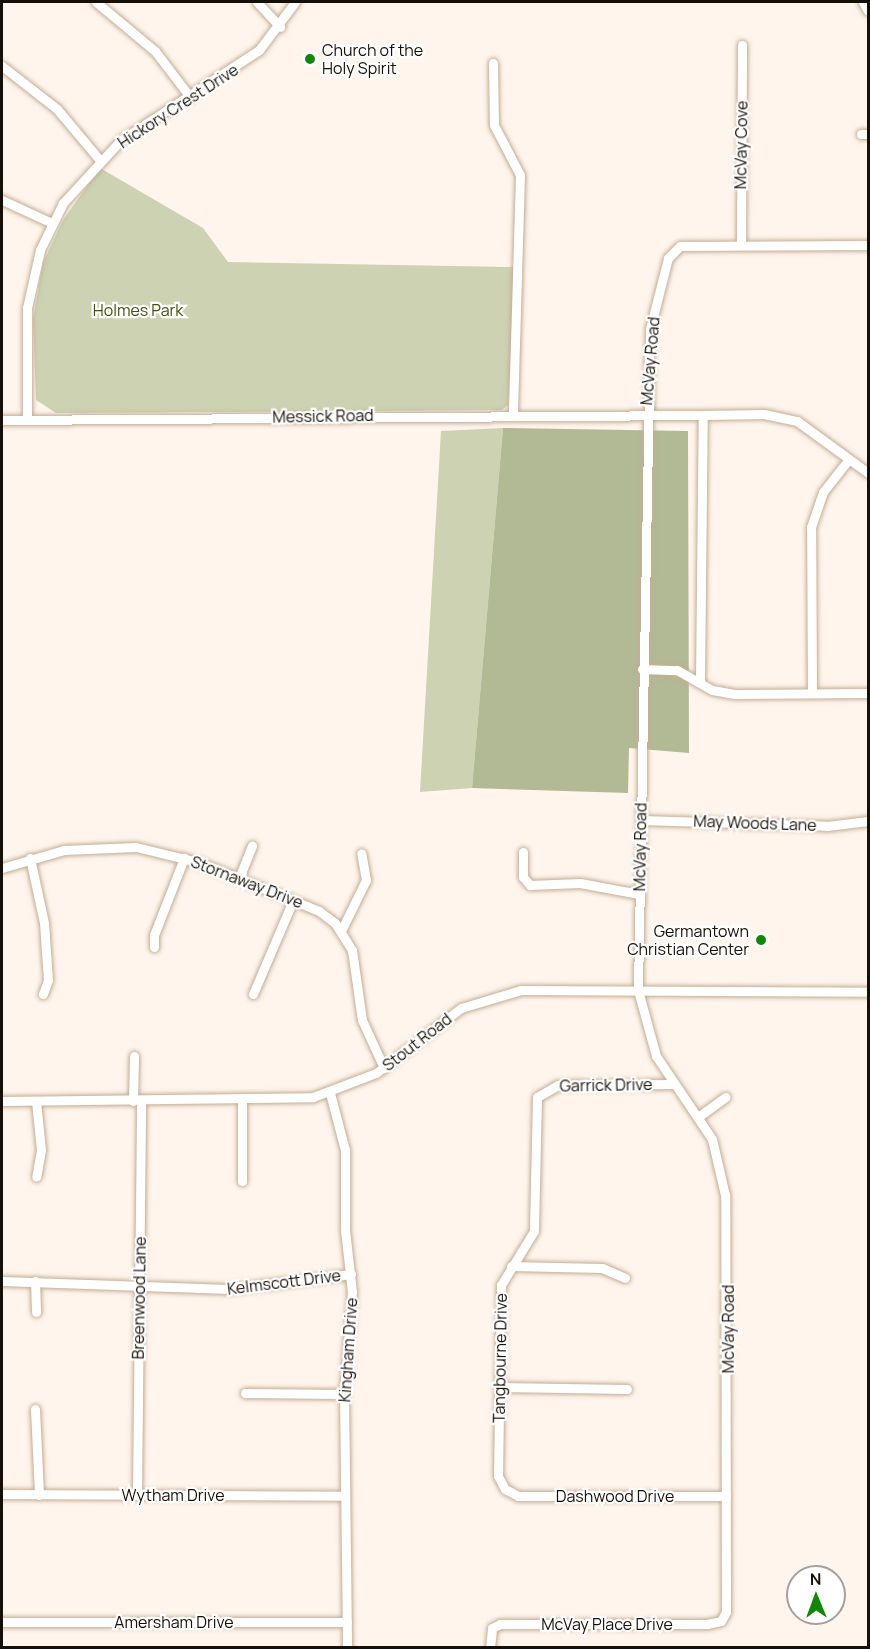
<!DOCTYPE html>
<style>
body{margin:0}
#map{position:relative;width:870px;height:1649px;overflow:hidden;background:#fff5ec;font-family:Manrope,sans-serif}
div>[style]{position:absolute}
.green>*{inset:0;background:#ccd2b2}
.forest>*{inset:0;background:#b2b995}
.roads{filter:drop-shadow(0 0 2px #c3ad96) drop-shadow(0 0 2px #c3ad96)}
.minor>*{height:9px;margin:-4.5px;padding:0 4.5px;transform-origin:4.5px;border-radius:4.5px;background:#fff}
.dots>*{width:16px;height:16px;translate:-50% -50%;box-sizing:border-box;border:3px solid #fff;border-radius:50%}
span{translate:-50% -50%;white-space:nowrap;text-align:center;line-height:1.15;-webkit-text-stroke:4.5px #fff;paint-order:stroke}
.poi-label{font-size:16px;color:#160f07}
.left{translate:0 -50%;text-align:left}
.right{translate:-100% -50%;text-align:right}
.street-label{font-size:16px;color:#160f07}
.park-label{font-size:16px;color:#474e14}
.frame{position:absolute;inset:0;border:3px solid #160f07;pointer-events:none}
.north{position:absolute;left:786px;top:1565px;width:60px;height:60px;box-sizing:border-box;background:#fff;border:2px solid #a29f9c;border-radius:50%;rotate:359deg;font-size:16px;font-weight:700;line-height:24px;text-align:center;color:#160f07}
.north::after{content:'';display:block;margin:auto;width:21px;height:27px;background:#138705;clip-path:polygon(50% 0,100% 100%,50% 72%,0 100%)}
</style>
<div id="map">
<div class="green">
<div style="clip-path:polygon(100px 168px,203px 228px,228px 262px,516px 267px,508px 405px,502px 410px,56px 413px,36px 400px,33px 319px,43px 263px,63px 220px)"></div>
<div style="clip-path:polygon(503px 428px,472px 788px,420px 792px,441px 431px)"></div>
</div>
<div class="forest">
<div style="clip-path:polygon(503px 428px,688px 431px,689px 753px,629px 748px,628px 793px,472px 788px)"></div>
</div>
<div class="roads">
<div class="minor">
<div style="left:96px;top:2px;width:77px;rotate:39.7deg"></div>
<div style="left:155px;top:51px;width:58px;rotate:52.7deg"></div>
<div style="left:257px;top:2px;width:34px;rotate:47deg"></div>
<div style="left:863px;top:2px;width:10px;rotate:61deg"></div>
<div style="left:493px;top:63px;width:62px;rotate:89.1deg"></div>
<div style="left:494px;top:125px;width:56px;rotate:62.5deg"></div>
<div style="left:520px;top:175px;width:239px;rotate:91.7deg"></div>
<div style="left:2px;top:66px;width:70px;rotate:38deg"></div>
<div style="left:57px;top:109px;width:65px;rotate:50deg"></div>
<div style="left:861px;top:134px;width:7px"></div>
<div style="left:2px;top:200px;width:55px;rotate:24.7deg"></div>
<div style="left:741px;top:245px;width:200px;rotate:-89.7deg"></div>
<div style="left:27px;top:419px;width:111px;rotate:-90deg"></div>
<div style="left:27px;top:308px;width:59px;rotate:-77.4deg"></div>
<div style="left:40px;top:250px;width:52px;rotate:-63.9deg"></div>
<div style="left:63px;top:203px;width:86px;rotate:-47.4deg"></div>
<div style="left:121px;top:140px;width:165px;rotate:-33.1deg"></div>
<div style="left:259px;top:50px;width:60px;rotate:-53.1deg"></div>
<div style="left:2px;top:420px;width:701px;rotate:-0.41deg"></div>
<div style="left:642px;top:669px;width:35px;rotate:2deg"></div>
<div style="left:677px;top:670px;width:40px;rotate:29.7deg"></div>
<div style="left:712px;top:690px;width:23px;rotate:10deg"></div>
<div style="left:735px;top:694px;width:133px;rotate:-0.4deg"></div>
<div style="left:700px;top:680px;width:265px;rotate:-89.4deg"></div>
<div style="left:703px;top:415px;width:61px;rotate:-0.9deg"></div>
<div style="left:764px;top:414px;width:34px;rotate:12deg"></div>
<div style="left:797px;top:421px;width:88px;rotate:36.2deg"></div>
<div style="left:812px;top:693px;width:166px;rotate:-90.3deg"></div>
<div style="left:811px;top:527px;width:37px;rotate:-71deg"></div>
<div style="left:823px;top:492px;width:42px;rotate:-51.8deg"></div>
<div style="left:641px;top:820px;width:186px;rotate:1.8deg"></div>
<div style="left:827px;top:826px;width:41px;rotate:-7deg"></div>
<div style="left:523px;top:852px;width:25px;rotate:90deg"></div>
<div style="left:523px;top:877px;width:11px;rotate:49deg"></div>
<div style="left:530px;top:885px;width:50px;rotate:-2.3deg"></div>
<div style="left:580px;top:883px;width:60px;rotate:10.6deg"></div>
<div style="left:30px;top:858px;width:66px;rotate:77.8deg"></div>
<div style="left:44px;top:923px;width:57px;rotate:86deg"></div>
<div style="left:48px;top:980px;width:15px;rotate:110deg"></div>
<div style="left:2px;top:868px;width:65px;rotate:-16.2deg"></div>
<div style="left:64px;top:850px;width:72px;rotate:-2.4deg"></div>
<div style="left:136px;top:847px;width:64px;rotate:13.6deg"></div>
<div style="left:198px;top:862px;width:131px;rotate:22deg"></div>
<div style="left:319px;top:911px;width:20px;rotate:37deg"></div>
<div style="left:335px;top:923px;width:32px;rotate:58deg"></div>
<div style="left:352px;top:950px;width:71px;rotate:81.9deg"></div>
<div style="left:362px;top:1020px;width:53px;rotate:65.4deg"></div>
<div style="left:239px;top:878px;width:35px;rotate:-68deg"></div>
<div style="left:341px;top:931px;width:57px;rotate:-63.9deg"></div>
<div style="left:366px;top:880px;width:27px;rotate:-100deg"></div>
<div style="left:154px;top:947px;width:12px;rotate:-90deg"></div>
<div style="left:154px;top:935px;width:83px;rotate:-68.7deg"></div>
<div style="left:253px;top:994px;width:102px;rotate:-66.9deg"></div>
<div style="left:673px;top:1084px;width:115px;rotate:179.5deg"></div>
<div style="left:558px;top:1085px;width:24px;rotate:150deg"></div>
<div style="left:537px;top:1097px;width:134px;rotate:91.3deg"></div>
<div style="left:534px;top:1231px;width:63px;rotate:121.4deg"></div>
<div style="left:501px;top:1285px;width:191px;rotate:90.9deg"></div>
<div style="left:498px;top:1476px;width:15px;rotate:62deg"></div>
<div style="left:505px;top:1489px;width:15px;rotate:28deg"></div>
<div style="left:518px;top:1496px;width:208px"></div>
<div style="left:330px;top:1093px;width:59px;rotate:75.3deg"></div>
<div style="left:345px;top:1150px;width:80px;rotate:90deg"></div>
<div style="left:345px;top:1230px;width:62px;rotate:83.6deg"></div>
<div style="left:352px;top:1292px;width:102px;rotate:94.5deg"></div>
<div style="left:344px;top:1394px;width:254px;rotate:89.3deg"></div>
<div style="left:2px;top:1101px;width:311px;rotate:-0.7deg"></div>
<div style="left:313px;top:1097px;width:67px;rotate:-20.9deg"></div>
<div style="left:376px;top:1073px;width:107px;rotate:-37.4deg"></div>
<div style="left:461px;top:1008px;width:63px;rotate:-16.7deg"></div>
<div style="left:521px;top:990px;width:347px;rotate:0.3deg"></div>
<div style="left:36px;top:1101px;width:49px;rotate:84.2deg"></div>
<div style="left:41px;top:1150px;width:27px;rotate:100deg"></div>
<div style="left:133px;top:1101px;width:45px;rotate:-88.7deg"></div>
<div style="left:242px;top:1101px;width:80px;rotate:90deg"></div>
<div style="left:698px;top:1117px;width:34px;rotate:-36deg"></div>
<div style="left:511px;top:1266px;width:91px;rotate:1.3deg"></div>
<div style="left:602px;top:1268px;width:25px;rotate:23deg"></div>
<div style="left:2px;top:1281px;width:227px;rotate:2deg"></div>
<div style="left:229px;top:1289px;width:123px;rotate:-7deg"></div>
<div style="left:35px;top:1281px;width:31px;rotate:88deg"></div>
<div style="left:499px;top:1387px;width:128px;rotate:0.9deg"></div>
<div style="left:245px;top:1393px;width:99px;rotate:0.6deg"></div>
<div style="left:35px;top:1409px;width:86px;rotate:87.3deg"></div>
<div style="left:2px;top:1494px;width:342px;rotate:0.3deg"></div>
<div style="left:137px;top:1495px;width:394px;rotate:-89.4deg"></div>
<div style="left:2px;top:1622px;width:345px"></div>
<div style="left:490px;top:1648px;width:20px;rotate:-84deg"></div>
<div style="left:492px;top:1628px;width:9px;rotate:-27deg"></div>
<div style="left:500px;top:1624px;width:207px"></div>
<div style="left:707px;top:1624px;width:14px;rotate:-12deg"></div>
<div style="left:721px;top:1621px;width:10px;rotate:-61deg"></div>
<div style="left:726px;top:1612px;width:417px;rotate:-90.1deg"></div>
<div style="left:725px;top:1195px;width:57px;rotate:-103.1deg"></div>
<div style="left:712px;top:1139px;width:100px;rotate:-124deg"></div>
<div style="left:656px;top:1056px;width:68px;rotate:-105.3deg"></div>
<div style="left:638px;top:990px;width:661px;rotate:-88.96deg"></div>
<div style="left:650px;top:329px;width:73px;rotate:-75.8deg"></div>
<div style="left:668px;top:258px;width:17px;rotate:-45deg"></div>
<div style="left:680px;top:246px;width:188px;rotate:-0.3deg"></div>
</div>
</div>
<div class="dots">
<div style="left:310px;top:59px;background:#138705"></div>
<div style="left:761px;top:940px;background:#138705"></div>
</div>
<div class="poi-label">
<span class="left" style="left:322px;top:59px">Church of the<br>Holy Spirit</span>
<span class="right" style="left:749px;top:940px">Germantown<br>Christian Center</span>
</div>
<div class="street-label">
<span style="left:178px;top:106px;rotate:-33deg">Hickory Crest Drive</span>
<span style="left:741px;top:145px;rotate:-89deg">McVay Cove</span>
<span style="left:650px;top:361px;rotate:-85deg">McVay Road</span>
<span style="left:323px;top:416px;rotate:-1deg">Messick Road</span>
<span style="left:755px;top:823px;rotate:2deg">May Woods Lane</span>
<span style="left:640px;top:847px;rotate:-89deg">McVay Road</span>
<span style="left:247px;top:882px;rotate:21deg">Stornaway Drive</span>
<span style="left:417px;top:1042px;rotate:-38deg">Stout Road</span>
<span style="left:606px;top:1085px;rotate:-1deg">Garrick Drive</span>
<span style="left:284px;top:1282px;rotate:-7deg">Kelmscott Drive</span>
<span style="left:139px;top:1298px;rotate:-89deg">Breenwood Lane</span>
<span style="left:728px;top:1329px;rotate:-90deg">McVay Road</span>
<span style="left:348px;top:1350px;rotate:-86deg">Kingham Drive</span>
<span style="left:500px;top:1358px;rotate:-89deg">Tangbourne Drive</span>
<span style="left:173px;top:1495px">Wytham Drive</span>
<span style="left:615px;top:1496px">Dashwood Drive</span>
<span style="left:174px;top:1622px">Amersham Drive</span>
<span style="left:607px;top:1624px">McVay Place Drive</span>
</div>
<div class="park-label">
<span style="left:138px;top:310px">Holmes Park</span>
</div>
<div class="frame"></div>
<div class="north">N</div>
</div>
